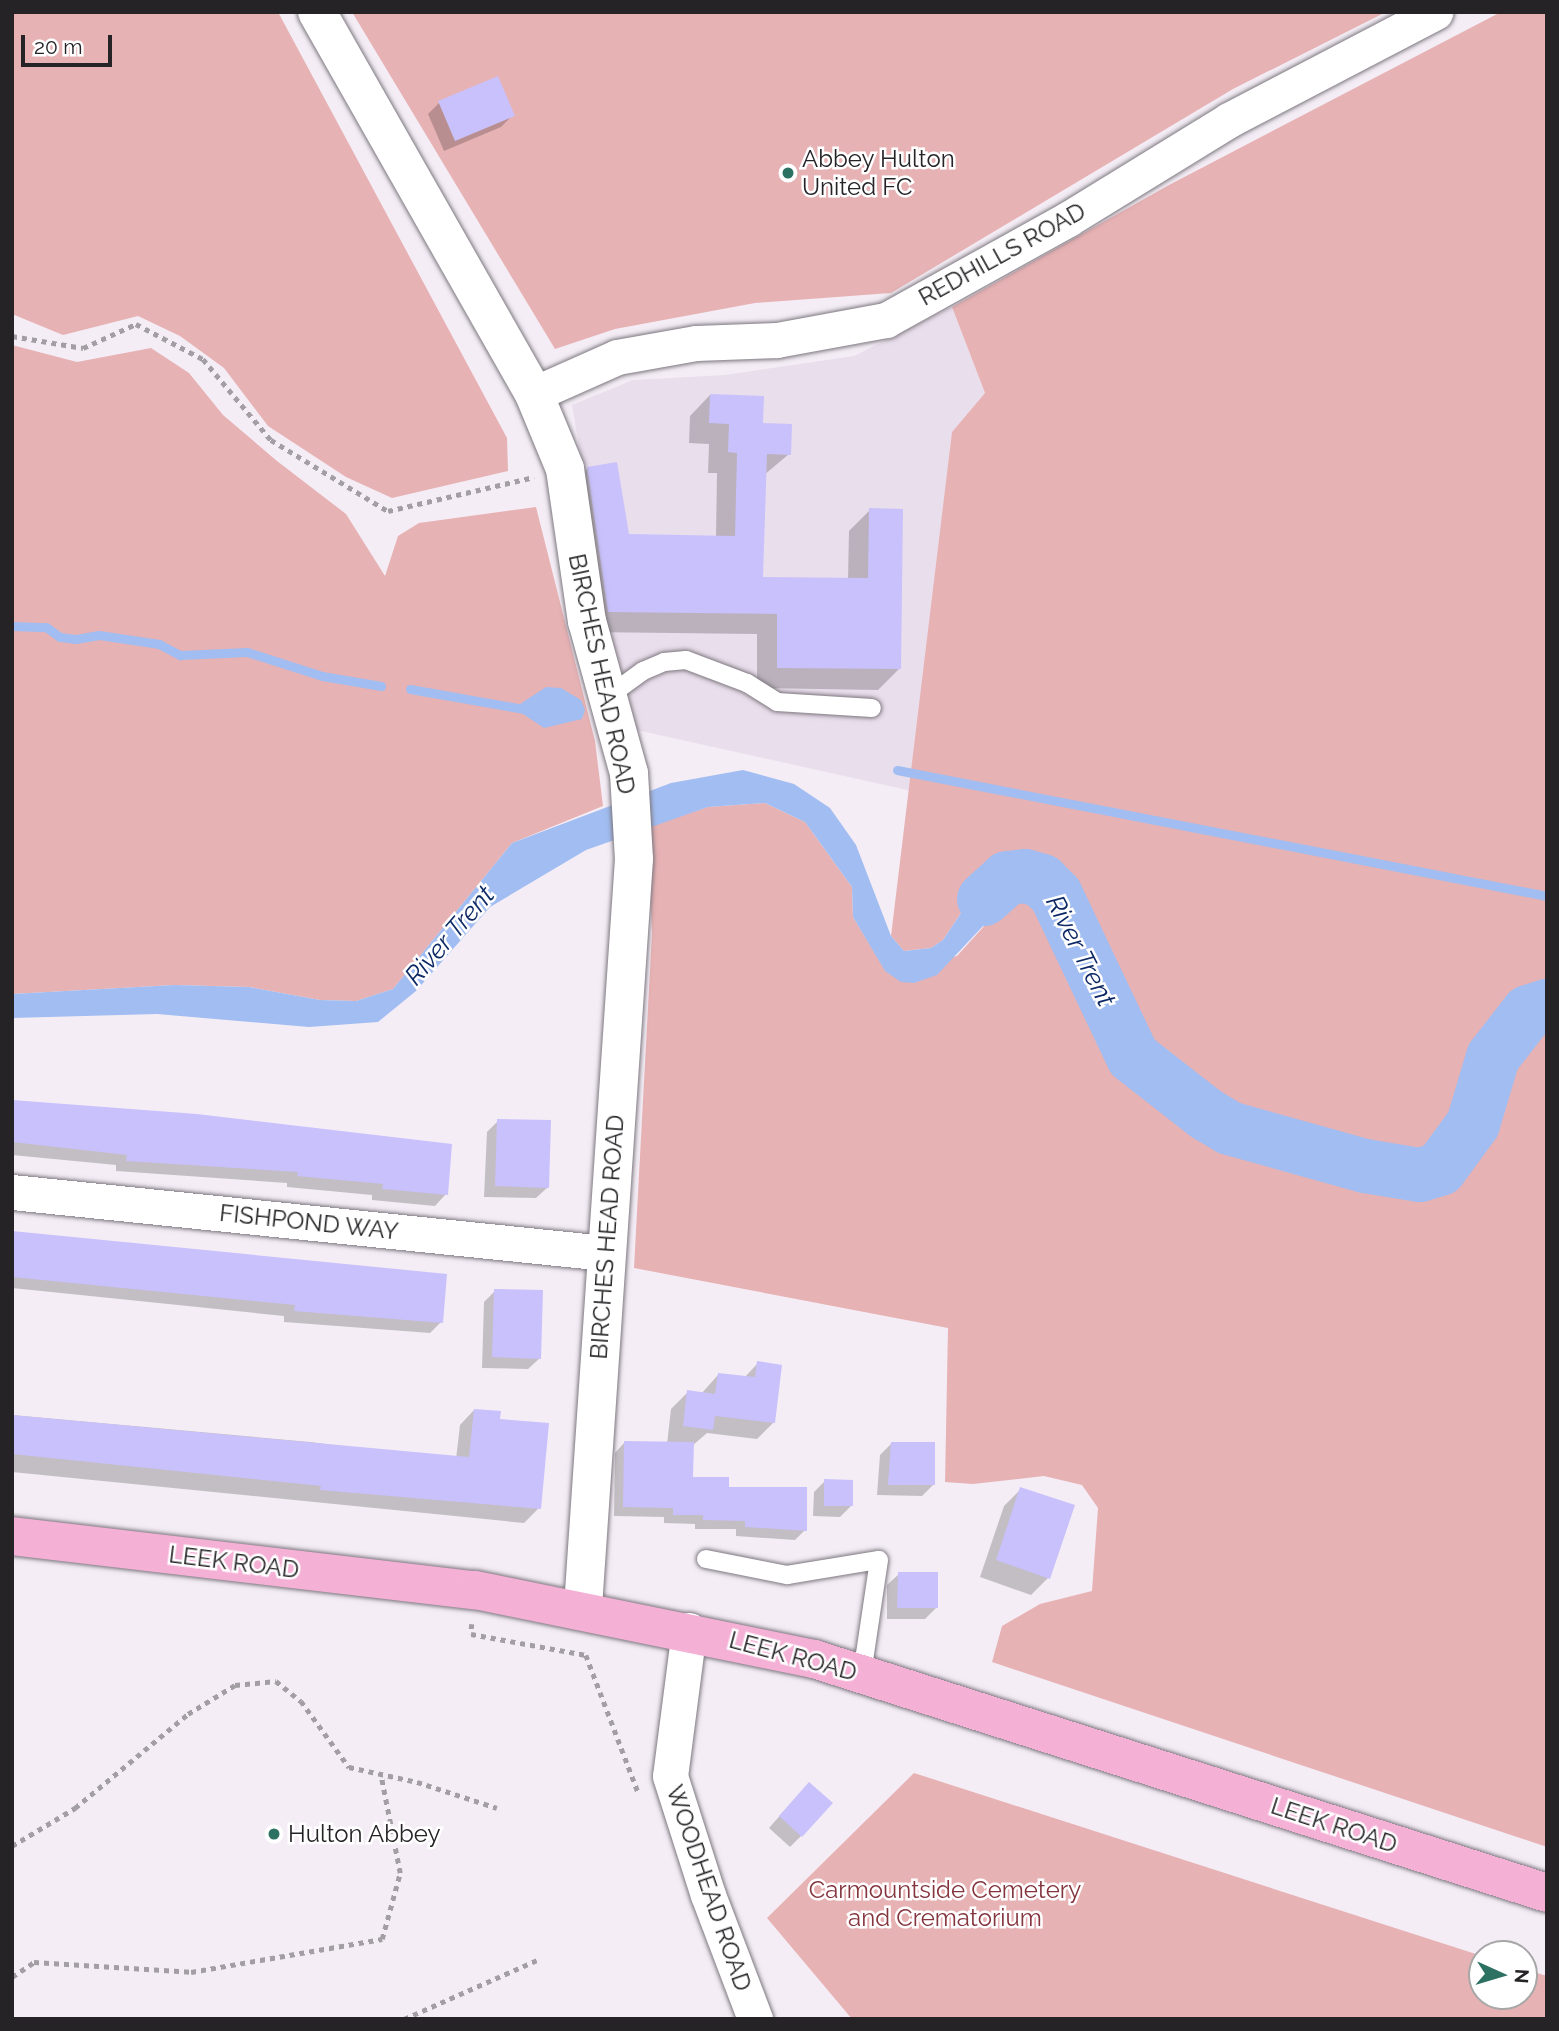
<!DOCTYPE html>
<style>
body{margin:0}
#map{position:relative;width:1559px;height:2031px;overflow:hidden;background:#f4edf6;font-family:Raleway,sans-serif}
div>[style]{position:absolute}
.built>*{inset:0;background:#e9deec}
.green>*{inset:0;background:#e7b2b4}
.water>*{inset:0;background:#a1bdf1}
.shadow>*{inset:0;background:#0003}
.stream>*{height:9px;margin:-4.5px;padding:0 4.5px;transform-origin:4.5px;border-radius:4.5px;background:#a1bdf1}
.river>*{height:54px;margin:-27px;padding:0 27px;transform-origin:27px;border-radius:27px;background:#a1bdf1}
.building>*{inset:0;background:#c9c1fb}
.path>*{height:4.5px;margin-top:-2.25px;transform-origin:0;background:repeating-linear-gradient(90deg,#a39ea4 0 5px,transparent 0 10px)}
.roads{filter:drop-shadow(0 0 2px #7d777f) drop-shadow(0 0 2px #7d777f)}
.service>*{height:18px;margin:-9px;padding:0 9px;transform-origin:9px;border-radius:9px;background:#fff}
.minor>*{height:35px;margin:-17.5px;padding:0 17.5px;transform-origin:17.5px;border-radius:17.5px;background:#fff}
.tertiary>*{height:38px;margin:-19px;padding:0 19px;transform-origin:19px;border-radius:19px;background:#fff}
.primary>*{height:38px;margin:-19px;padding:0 19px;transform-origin:19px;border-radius:19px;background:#f5b0d6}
.dots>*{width:19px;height:19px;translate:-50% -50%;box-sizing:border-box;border:4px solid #fff;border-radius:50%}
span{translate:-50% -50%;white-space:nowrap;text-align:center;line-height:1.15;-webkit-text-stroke:5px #fff;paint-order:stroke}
.poi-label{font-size:24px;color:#252326}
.left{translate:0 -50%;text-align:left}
.street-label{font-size:24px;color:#252326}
.park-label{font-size:24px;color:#84343d}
.water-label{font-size:26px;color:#0d2965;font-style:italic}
.frame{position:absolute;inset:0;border:14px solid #252326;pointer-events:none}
.north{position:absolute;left:1468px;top:1940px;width:70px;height:70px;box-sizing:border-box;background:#fff;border:2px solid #a8a7a8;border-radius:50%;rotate:94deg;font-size:19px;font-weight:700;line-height:28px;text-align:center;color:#252326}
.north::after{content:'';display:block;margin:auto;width:24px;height:32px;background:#2d7163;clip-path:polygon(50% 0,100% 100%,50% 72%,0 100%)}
.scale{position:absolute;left:21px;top:35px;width:91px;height:32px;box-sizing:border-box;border:4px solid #252326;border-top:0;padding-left:9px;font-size:21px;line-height:24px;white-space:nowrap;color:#252326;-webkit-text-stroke:5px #fff;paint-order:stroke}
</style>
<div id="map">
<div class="built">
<div style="clip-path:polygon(952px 307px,985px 393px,952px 432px,912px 791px,632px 729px,598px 612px,598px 554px,572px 405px,633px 380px,725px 375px,854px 356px)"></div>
</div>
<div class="green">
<div style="clip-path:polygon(12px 12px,278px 12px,507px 438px,508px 471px,392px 498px,346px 477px,268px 426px,224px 368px,180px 336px,138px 316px,63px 335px,12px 314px)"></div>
<div style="clip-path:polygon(352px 12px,1386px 12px,1233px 89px,891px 293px,755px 303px,615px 329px,555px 349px)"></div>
<div style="clip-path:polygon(1501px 12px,1547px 12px,1547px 1847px,992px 1662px,1002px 1626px,1040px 1604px,1092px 1591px,1098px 1508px,1082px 1485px,1044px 1476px,973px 1484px,945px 1482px,948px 1328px,634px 1268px,652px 933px,647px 827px,708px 807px,765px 803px,805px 822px,852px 887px,853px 917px,885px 970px,957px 956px,1014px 893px,1030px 891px,1043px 901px,1029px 858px,1014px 861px,1001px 868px,967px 904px,943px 940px,931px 948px,904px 951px,891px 936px,952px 432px,985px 393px,952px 307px,1169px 185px)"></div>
<div style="clip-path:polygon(12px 345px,77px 362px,151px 348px,189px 373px,223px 415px,277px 461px,346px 514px,385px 576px,398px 536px,419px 523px,536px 507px,595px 741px,603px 806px,512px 843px,393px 989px,356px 1001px,320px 1000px,249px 987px,174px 985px,12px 994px)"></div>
<div style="clip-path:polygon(914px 1773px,1482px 1956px,1482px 1996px,1524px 1996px,1524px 1969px,1547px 1976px,1547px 2019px,852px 2019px,767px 1918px)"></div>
</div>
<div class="water">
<div style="clip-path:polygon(546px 687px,561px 688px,581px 700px,585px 710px,582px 719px,544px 728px,514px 708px)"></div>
<div style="clip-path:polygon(743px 770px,794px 784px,830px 808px,856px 845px,891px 936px,904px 951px,931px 948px,943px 940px,967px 904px,1001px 868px,1014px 861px,1043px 861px,1053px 868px,1044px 901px,1030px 891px,1014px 893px,937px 975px,914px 983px,901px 982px,885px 971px,853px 917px,852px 887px,805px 822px,765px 803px,708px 807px,586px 850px,490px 907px,416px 991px,378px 1022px,309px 1027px,157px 1014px,12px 1018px,12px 994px,174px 985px,249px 987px,320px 1000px,356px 1001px,393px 989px,512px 843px,671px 783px)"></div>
</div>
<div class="shadow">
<div style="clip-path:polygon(439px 103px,513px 115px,501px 127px,444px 151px,428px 114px)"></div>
<div style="clip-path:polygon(710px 395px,761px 425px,789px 454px,764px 475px,761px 579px,848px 580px,849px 531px,870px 510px,899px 669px,878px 690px,757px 688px,757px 634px,587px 632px,567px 489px,588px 468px,627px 536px,716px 537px,717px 473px,708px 473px,709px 444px,689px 443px,690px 416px)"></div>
<div style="clip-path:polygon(12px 1101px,446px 1194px,435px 1206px,372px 1200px,372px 1195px,287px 1187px,287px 1183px,116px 1171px,116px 1165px,12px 1155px)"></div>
<div style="clip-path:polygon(498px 1121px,548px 1187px,536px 1198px,484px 1197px,487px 1132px)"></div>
<div style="clip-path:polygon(12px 1232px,441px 1322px,430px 1333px,284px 1322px,284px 1316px,12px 1288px)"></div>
<div style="clip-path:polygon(495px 1291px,540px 1358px,528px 1369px,482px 1368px,484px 1302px)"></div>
<div style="clip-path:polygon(758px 1363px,774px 1422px,757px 1439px,707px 1433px,692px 1446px,691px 1478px,727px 1488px,805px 1530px,795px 1540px,736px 1536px,736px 1529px,695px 1529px,695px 1524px,664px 1523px,664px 1517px,614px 1516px,615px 1453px,624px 1443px,667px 1444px,671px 1409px,688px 1392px,701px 1394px,718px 1375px,744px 1378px)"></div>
<div style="clip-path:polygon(474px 1410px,498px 1420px,539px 1508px,524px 1523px,12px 1472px,12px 1415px,310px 1442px,441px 1459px,456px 1459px,460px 1425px)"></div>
<div style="clip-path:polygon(891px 1444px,933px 1485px,922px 1496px,877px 1495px,880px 1455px)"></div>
<div style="clip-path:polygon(825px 1481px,851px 1506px,840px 1517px,813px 1516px,814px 1492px)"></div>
<div style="clip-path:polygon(1021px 1489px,1048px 1578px,1031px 1595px,980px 1577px,1004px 1506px)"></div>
<div style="clip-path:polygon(899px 1574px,936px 1608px,925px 1619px,887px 1619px,887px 1585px)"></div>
<div style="clip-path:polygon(798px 1795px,801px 1836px,790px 1847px,769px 1828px)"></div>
</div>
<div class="stream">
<div style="left:12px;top:626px;width:34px;rotate:2deg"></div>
<div style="left:46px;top:627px;width:17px;rotate:36deg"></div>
<div style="left:60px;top:637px;width:16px;rotate:7deg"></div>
<div style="left:76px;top:639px;width:23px;rotate:-10deg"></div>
<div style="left:99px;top:635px;width:61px;rotate:8.5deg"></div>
<div style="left:159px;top:644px;width:24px;rotate:28deg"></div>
<div style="left:180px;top:655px;width:67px;rotate:-2.6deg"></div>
<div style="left:247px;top:652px;width:79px;rotate:17.7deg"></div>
<div style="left:322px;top:676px;width:60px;rotate:9.6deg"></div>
<div style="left:410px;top:689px;width:116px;rotate:10deg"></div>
<div style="left:897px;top:770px;width:662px;rotate:10.97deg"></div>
</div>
<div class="river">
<div style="left:984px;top:899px;width:31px;rotate:-42deg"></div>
<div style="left:1007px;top:878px;width:18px;rotate:-6deg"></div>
<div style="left:1025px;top:876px;width:18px;rotate:16deg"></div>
<div style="left:1042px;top:881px;width:20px;rotate:45deg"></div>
<div style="left:1056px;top:895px;width:179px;rotate:64.6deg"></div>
<div style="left:1133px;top:1057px;width:93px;rotate:38deg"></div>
<div style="left:1206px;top:1114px;width:27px;rotate:31deg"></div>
<div style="left:1229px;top:1128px;width:141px;rotate:15.6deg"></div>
<div style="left:1365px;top:1166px;width:56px;rotate:9.3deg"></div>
<div style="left:1420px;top:1175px;width:21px;rotate:-17deg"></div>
<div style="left:1440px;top:1169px;width:56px;rotate:-53.7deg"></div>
<div style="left:1473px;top:1124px;width:70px;rotate:-73.4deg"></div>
<div style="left:1493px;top:1057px;width:57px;rotate:-52.1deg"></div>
<div style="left:1528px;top:1012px;width:20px;rotate:-18deg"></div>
</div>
<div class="building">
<div style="clip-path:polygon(498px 76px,515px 116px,455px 141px,438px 101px)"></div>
<div style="clip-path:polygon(710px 394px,764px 396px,763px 423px,792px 424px,791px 455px,767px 454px,763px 577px,868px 578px,869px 508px,903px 509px,901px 669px,777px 668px,777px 614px,608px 612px,587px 467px,617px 462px,629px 534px,735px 536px,737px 453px,728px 452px,729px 424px,709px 423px)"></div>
<div style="clip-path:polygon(12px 1100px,197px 1114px,452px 1144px,448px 1195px,382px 1189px,383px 1184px,297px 1176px,298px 1172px,126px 1161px,127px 1155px,12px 1142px)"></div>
<div style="clip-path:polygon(497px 1119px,551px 1120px,549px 1188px,495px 1186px)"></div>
<div style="clip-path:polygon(12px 1231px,447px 1274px,443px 1323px,294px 1311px,295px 1305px,12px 1277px)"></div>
<div style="clip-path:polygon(494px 1289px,543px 1290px,541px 1359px,492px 1357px)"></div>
<div style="clip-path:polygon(757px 1361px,782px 1365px,775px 1423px,715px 1416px,713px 1430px,683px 1426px,687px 1390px,715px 1394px,718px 1373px,755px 1377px)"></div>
<div style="clip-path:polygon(474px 1409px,501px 1411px,500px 1419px,549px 1423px,541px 1509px,320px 1490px,321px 1486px,12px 1454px,12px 1415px,469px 1457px)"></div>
<div style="clip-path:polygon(624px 1441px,694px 1442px,693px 1477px,729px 1477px,729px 1487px,807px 1487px,807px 1531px,745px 1527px,745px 1521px,703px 1520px,703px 1515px,673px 1515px,673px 1508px,623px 1507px)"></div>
<div style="clip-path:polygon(891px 1442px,935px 1442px,935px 1485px,888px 1485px)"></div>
<div style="clip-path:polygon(824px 1479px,853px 1480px,853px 1506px,824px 1506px)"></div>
<div style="clip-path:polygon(1020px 1487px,1075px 1505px,1050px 1579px,996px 1560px)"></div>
<div style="clip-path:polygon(898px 1572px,938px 1572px,938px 1608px,897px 1608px)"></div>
<div style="clip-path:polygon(809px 1782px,833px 1803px,802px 1837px,779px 1816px)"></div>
</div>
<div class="path">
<div style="left:12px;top:336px;width:72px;rotate:9.6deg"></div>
<div style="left:83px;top:348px;width:58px;rotate:-24.4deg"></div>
<div style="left:136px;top:324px;width:76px;rotate:27.6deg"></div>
<div style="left:203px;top:359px;width:106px;rotate:50deg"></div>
<div style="left:271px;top:440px;width:137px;rotate:31.3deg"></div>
<div style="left:388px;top:511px;width:150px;rotate:-13.1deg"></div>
<div style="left:472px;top:1624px;width:10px;rotate:96deg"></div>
<div style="left:471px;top:1634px;width:117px;rotate:10.3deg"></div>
<div style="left:586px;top:1655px;width:147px;rotate:69.2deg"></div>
<div style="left:12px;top:1846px;width:74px;rotate:-31.1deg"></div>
<div style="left:75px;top:1808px;width:147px;rotate:-39.8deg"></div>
<div style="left:188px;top:1714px;width:55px;rotate:-31.7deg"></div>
<div style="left:235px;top:1685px;width:41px;rotate:-5.6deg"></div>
<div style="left:276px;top:1681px;width:32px;rotate:39deg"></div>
<div style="left:301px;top:1701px;width:82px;rotate:54deg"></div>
<div style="left:349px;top:1767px;width:70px;rotate:12.4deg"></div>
<div style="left:417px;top:1782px;width:84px;rotate:18deg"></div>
<div style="left:12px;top:1977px;width:27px;rotate:-34deg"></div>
<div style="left:34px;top:1962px;width:157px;rotate:3.6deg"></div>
<div style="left:191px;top:1972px;width:194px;rotate:-9.8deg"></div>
<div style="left:382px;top:1939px;width:68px;rotate:-74.7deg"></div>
<div style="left:400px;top:1873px;width:99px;rotate:-101.1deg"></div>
<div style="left:404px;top:2019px;width:145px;rotate:-23.9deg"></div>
</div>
<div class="roads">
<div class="service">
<div style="left:610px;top:695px;width:41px;rotate:-36deg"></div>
<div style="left:643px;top:671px;width:23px;rotate:-23deg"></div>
<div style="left:664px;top:662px;width:22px;rotate:-5deg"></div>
<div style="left:686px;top:660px;width:65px;rotate:20.7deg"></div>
<div style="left:747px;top:683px;width:36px;rotate:32deg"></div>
<div style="left:777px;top:702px;width:95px;rotate:3.6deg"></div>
<div style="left:706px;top:1559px;width:83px;rotate:11.2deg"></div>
<div style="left:787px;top:1575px;width:93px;rotate:-9.3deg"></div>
<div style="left:879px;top:1560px;width:115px;rotate:98.5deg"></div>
</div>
<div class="minor">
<div style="left:534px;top:394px;width:91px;rotate:-24deg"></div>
<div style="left:617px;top:357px;width:80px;rotate:-10deg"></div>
<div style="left:696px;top:343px;width:81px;rotate:-2.1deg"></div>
<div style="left:777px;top:340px;width:111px;rotate:-10.4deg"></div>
<div style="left:886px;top:320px;width:208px;rotate:-29deg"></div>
<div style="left:1068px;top:219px;width:189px;rotate:-31.6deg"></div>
<div style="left:1229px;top:120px;width:233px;rotate:-27.6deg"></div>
<div style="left:12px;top:1192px;width:596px;rotate:5.87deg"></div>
<div style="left:689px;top:1630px;width:147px;rotate:97.4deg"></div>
<div style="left:670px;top:1776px;width:125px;rotate:72.3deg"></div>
<div style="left:708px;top:1895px;width:133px;rotate:69.2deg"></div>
</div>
<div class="tertiary">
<div style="left:317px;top:12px;width:439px;rotate:60.4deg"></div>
<div style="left:534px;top:394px;width:81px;rotate:67.5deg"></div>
<div style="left:565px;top:469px;width:154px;rotate:81.8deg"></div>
<div style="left:587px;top:621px;width:158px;rotate:74.6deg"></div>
<div style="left:629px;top:773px;width:86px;rotate:86.7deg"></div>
<div style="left:634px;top:859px;width:751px;rotate:93.9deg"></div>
</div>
<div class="primary">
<div style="left:12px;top:1536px;width:466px;rotate:6.7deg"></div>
<div style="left:475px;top:1590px;width:346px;rotate:11.5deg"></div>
<div style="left:814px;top:1659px;width:769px;rotate:17.7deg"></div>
</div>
</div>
<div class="dots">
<div style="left:788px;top:173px;background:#2d7163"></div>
<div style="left:274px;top:1834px;background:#2d7163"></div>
</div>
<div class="poi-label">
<span class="left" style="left:802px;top:173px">Abbey Hulton<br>United FC</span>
<span class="left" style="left:288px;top:1834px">Hulton Abbey</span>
</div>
<div class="street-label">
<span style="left:1002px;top:254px;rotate:-29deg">REDHILLS ROAD</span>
<span style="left:602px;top:674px;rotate:78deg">BIRCHES HEAD ROAD</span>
<span style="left:309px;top:1222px;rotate:6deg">FISHPOND WAY</span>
<span style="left:607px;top:1237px;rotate:-86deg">BIRCHES HEAD ROAD</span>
<span style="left:234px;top:1562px;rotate:7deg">LEEK ROAD</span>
<span style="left:793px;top:1656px;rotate:15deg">LEEK ROAD</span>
<span style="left:1334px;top:1825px;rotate:18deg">LEEK ROAD</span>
<span style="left:709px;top:1888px;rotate:71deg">WOODHEAD ROAD</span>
</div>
<div class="park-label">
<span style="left:945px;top:1904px">Carmountside Cemetery<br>and Crematorium</span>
</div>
<div class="water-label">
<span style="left:450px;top:936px;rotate:-49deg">River Trent</span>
<span style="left:1080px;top:951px;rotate:63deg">River Trent</span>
</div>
<div class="frame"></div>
<div class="north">N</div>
<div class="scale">20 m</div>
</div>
